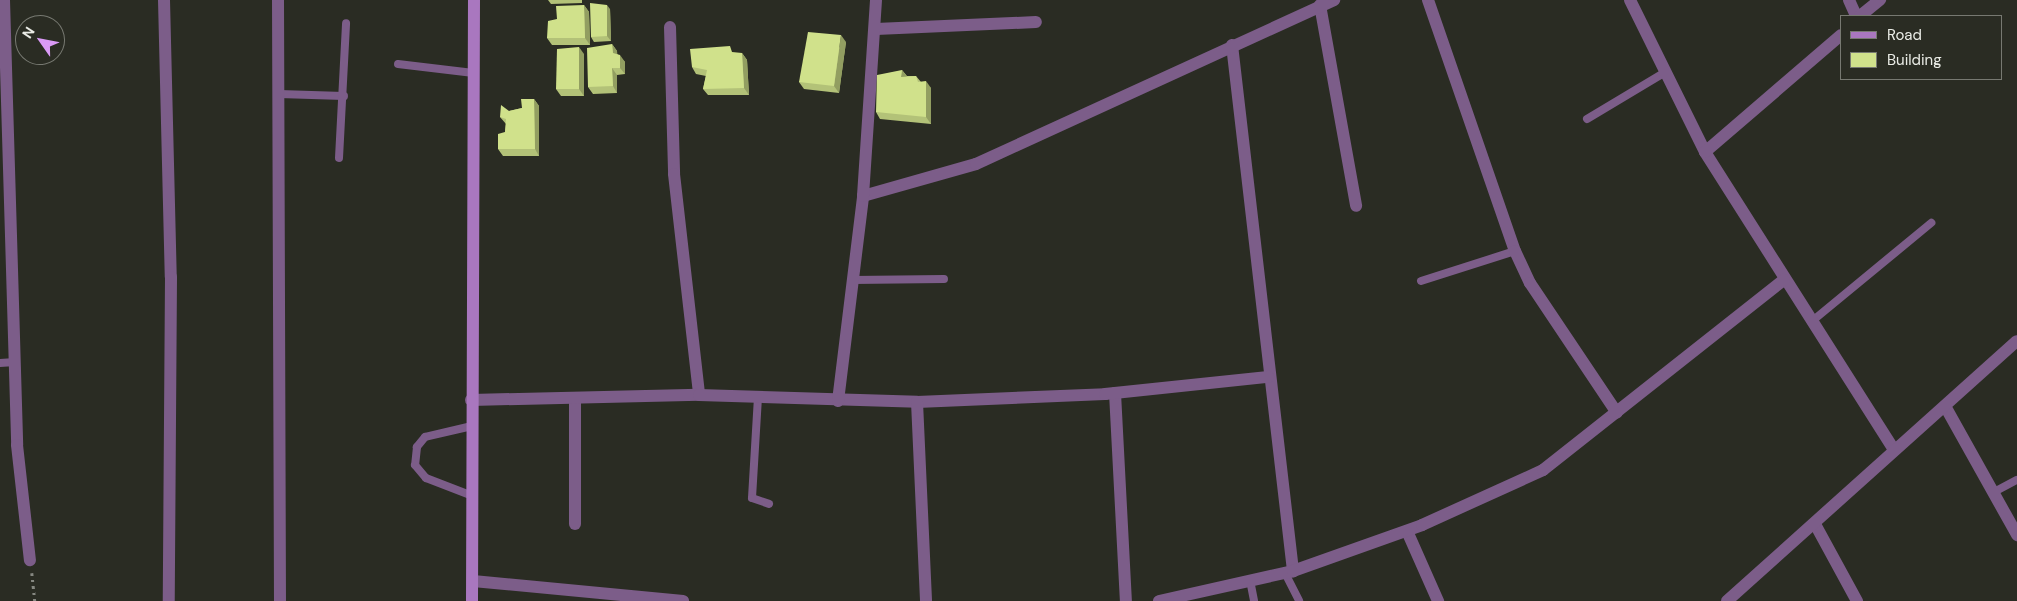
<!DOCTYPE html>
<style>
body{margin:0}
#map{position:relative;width:2017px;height:601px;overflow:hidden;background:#2a2c23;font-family:"DM Sans",sans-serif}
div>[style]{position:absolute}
.path>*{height:2.5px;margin-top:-1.25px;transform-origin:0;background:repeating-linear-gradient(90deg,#868881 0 2.5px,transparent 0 6.5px)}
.lane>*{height:8px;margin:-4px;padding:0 4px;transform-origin:4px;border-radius:4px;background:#7c5d89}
.street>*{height:12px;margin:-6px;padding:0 6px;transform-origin:6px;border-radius:6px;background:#7c5d89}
.secondary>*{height:12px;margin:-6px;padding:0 6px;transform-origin:6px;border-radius:6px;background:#a977bf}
.wall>*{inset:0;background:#b3c278}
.shaded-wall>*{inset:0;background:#929e61}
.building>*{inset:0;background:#d0e18b}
span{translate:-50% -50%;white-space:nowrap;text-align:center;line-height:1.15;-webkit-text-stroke:5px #2a2c23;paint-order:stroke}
.legend{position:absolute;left:1840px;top:15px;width:162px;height:65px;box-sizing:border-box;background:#2a2c23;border:1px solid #777971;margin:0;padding:6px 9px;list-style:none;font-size:15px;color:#eaece6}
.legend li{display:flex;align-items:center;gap:10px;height:25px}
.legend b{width:25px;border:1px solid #777971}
.north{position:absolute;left:15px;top:15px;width:50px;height:50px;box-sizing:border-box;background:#2a2c23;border:1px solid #777971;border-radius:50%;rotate:303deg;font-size:14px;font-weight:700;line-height:20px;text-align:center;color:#eaece6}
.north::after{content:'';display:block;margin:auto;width:18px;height:22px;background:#da9af6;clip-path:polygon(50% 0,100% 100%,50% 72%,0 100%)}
</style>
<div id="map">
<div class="path">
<div style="left:32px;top:573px;width:28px;rotate:84deg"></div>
</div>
<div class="lane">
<div style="left:398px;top:64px;width:76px;rotate:6.8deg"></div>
<div style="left:279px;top:94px;width:65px;rotate:1.8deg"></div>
<div style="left:1587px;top:119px;width:90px;rotate:-30.9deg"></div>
<div style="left:339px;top:158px;width:135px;rotate:-87deg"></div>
<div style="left:852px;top:280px;width:92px;rotate:-0.6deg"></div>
<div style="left:1421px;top:281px;width:99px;rotate:-17.7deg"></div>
<div style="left:1811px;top:322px;width:156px;rotate:-39.5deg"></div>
<div style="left:0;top:363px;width:15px;rotate:-4deg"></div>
<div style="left:758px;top:397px;width:101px;rotate:93.4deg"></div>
<div style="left:752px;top:498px;width:18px;rotate:19deg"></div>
<div style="left:472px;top:426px;width:48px;rotate:166.8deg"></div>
<div style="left:425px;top:437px;width:13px;rotate:129deg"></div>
<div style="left:417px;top:447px;width:18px;rotate:96deg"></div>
<div style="left:415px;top:465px;width:17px;rotate:50deg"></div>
<div style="left:426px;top:478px;width:50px;rotate:21deg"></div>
<div style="left:1994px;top:492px;width:26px;rotate:-28deg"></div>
<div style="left:1285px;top:573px;width:31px;rotate:63deg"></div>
<div style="left:1250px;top:580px;width:21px;rotate:79deg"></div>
</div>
<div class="street">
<div style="left:4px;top:0;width:445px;rotate:88.3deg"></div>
<div style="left:17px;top:445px;width:116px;rotate:83.6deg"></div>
<div style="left:164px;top:0;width:277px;rotate:88.6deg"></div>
<div style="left:171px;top:277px;width:324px;rotate:90.4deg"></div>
<div style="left:278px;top:0;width:601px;rotate:89.81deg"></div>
<div style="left:1428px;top:0;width:266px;rotate:70.9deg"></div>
<div style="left:1515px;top:251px;width:35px;rotate:65deg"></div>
<div style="left:1530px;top:283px;width:156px;rotate:56.2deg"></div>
<div style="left:1630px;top:0;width:169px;rotate:63.7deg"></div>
<div style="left:1705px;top:152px;width:353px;rotate:57.6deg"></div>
<div style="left:1849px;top:0;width:17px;rotate:66deg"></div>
<div style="left:1320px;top:5px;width:204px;rotate:79.8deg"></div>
<div style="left:1860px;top:16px;width:26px;rotate:-39deg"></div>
<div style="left:670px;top:27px;width:147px;rotate:88.4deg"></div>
<div style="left:674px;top:174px;width:222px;rotate:83.5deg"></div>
<div style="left:876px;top:29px;width:160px;rotate:-2.5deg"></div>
<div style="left:1232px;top:45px;width:530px;rotate:83.38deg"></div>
<div style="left:1705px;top:152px;width:179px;rotate:-40.7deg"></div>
<div style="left:863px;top:196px;width:117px;rotate:-15.8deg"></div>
<div style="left:976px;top:164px;width:394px;rotate:-24.6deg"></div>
<div style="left:1115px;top:393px;width:208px;rotate:87deg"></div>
<div style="left:575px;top:399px;width:125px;rotate:90deg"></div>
<div style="left:471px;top:400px;width:228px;rotate:-1.3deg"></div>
<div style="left:699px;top:395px;width:218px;rotate:1.8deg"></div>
<div style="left:917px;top:402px;width:188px;rotate:-2.4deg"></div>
<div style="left:1105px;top:394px;width:164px;rotate:-6deg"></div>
<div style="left:838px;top:401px;width:207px;rotate:-83deg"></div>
<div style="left:863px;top:196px;width:196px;rotate:-86.2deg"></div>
<div style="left:917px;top:402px;width:199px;rotate:87.4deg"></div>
<div style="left:1945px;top:406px;width:148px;rotate:60.8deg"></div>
<div style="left:1815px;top:524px;width:88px;rotate:61.4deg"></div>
<div style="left:1407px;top:531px;width:77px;rotate:66.1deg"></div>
<div style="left:473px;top:581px;width:211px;rotate:5.4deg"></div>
<div style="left:1159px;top:601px;width:137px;rotate:-12.6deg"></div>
<div style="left:1293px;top:571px;width:137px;rotate:-19.6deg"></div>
<div style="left:1422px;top:525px;width:133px;rotate:-24.4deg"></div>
<div style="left:1543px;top:470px;width:307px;rotate:-38.3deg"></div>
<div style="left:1727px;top:601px;width:389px;rotate:-41.9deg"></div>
</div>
<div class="secondary">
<div style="left:472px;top:601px;width:601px;rotate:-89.81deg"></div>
</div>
<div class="wall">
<div style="clip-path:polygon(548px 0,582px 0,582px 3px,551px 4px)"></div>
<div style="clip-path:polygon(584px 5px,589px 12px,590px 45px,552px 45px,547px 38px,557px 19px)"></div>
<div style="clip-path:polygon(610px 9px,611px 41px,594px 42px,591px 37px)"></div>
<div style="clip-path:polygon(846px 42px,839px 93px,804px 89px,799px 82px)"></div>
<div style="clip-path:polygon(612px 44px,617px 51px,617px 54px,625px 62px,625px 74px,617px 75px,617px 93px,593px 94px,588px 87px)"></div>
<div style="clip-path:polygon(734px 53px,742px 53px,747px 60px,749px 95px,708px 95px,703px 89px,706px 76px,696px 74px,692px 67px)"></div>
<div style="clip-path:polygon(584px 54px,584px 96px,561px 96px,556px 89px)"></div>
<div style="clip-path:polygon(902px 70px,907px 76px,916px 76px,921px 82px,931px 88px,931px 124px,880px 119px,876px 112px)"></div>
<div style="clip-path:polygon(534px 99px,539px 106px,539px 156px,503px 156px,498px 149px,505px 132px,506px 124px,500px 117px,509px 111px,522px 108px)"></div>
</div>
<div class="shaded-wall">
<div style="clip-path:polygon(584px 5px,589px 12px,590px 45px,585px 38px)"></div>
<div style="clip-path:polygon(607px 5px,610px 9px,611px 41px,607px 36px)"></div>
<div style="clip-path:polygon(841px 35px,846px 42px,839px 93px,834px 86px)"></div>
<div style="clip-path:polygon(612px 44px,617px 51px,618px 60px,613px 53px)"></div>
<div style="clip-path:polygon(579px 47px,584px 54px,584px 96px,579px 89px)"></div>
<div style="clip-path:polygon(742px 53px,747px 60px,749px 95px,744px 88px)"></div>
<div style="clip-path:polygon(620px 55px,625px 62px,625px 74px,620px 68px)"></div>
<div style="clip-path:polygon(612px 68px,617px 75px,617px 93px,613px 86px)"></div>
<div style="clip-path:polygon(902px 70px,907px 77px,901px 77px)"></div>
<div style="clip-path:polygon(926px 81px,931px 88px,931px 124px,926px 117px)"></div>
<div style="clip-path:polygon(534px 99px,539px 106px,539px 156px,535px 149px)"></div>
</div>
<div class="building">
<div style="clip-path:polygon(590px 3px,607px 5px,607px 36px,591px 37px)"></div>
<div style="clip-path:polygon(584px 5px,585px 38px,547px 38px,548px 21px,557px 19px,556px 6px)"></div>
<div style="clip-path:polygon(808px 32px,841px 35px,834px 86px,799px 82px)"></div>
<div style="clip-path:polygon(612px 44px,613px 53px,620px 55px,620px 68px,612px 68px,613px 86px,588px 87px,587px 48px)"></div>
<div style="clip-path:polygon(730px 46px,732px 52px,742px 53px,744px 88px,703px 89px,707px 70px,692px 67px,690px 49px)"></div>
<div style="clip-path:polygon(579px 47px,579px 89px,556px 89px,557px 49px)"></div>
<div style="clip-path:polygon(902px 70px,901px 77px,916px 76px,918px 82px,926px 81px,926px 117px,876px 112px,877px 75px)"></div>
<div style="clip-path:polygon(521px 99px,534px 99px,535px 149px,498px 149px,498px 134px,505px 132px,506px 119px,500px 117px,501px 105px,509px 111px,522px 108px)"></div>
</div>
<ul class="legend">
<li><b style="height:6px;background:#a977bf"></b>Road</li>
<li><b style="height:14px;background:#d0e18b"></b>Building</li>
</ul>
<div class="north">N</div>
</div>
